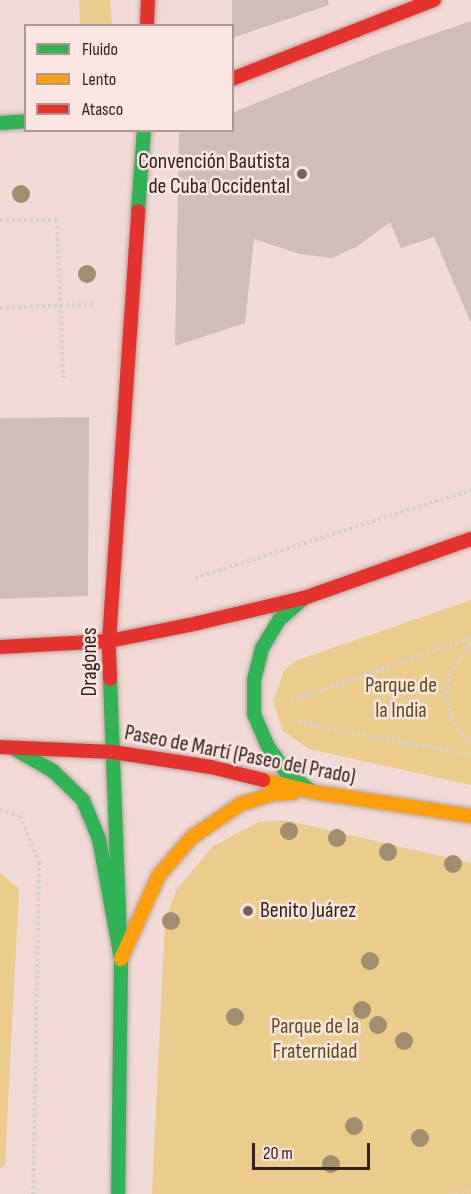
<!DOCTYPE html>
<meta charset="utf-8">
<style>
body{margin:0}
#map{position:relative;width:471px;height:1194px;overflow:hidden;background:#f2dad6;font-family:"Sofia Sans Condensed",sans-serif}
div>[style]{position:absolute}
.green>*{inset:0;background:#eccc8d}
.building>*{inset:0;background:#d1bcb9}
.path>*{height:4px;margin-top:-2px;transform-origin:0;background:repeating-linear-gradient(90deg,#d7d0ce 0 3px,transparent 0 6px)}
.roads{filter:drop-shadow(0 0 2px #b8a4a1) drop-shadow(0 0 2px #b8a4a1)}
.fast>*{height:14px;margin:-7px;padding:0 7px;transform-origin:7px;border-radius:7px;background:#30b455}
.slow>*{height:14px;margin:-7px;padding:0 7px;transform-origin:7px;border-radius:7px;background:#ff9f0a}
.jam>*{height:14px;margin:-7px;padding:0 7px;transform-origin:7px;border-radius:7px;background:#e5322d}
.trees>*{width:18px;height:18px;margin:-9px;border-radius:50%;background:#a28d6e}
.dots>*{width:16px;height:16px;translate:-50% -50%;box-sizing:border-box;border:3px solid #fbe5e1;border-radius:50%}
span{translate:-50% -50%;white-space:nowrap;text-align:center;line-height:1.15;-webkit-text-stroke:5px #fbe5e1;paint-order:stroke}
.poi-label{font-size:22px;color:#35211e}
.right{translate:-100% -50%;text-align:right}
.left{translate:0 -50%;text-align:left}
.street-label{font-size:22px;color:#35211e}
.park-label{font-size:22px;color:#614e19}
.legend{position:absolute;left:24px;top:24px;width:210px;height:108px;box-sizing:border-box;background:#fbe5e1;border:2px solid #ac9793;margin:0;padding:8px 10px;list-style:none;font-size:18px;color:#35211e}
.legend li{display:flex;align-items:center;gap:12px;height:30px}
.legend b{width:30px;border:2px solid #ac9793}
.scale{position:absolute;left:252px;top:1143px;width:118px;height:27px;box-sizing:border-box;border:3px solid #35211e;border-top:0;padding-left:8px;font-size:18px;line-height:21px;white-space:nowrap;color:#35211e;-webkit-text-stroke:4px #fbe5e1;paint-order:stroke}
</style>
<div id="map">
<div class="green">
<div style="clip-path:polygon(79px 0,110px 0,112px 25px,80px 25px)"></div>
<div style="clip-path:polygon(471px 600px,471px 785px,309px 749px,283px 731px,273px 701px,284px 671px,295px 661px)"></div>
<div style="clip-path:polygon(284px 820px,471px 863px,471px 1194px,152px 1194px,165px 920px,177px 889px,213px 846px,259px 822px)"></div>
<div style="clip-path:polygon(0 873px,19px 889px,5px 1164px,0 1169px)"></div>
</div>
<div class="building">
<div style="clip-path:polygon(232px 0,328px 0,329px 5px,232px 38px)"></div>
<div style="clip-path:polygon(471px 21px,471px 323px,434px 237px,401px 248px,390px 222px,358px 246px,332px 258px,300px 254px,254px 239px,245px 323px,175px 346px,179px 130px,232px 130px,232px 113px,382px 52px)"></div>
<div style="clip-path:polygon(89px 417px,88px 596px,0 599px,0 418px)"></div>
</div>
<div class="path">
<div style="left:0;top:220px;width:57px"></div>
<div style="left:57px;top:220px;width:158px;rotate:87.8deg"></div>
<div style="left:0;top:308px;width:96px;rotate:-2.4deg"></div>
<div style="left:195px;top:578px;width:290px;rotate:-17.7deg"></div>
<div style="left:471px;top:642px;width:37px;rotate:124deg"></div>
<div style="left:450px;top:673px;width:23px;rotate:97deg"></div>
<div style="left:447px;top:696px;width:22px;rotate:80deg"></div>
<div style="left:451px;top:718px;width:34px;rotate:53deg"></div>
<div style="left:291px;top:701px;width:191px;rotate:-19.3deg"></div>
<div style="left:298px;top:722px;width:176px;rotate:10.8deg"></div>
<div style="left:0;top:810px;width:21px;rotate:17deg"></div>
<div style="left:20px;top:816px;width:50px;rotate:67.6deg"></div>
<div style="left:39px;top:862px;width:332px;rotate:91deg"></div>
<div style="left:449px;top:1194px;width:22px;rotate:-8deg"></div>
</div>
<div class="roads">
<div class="fast">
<div style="left:0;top:123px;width:26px;rotate:-4deg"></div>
<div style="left:138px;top:211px;width:81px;rotate:-85.8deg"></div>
<div style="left:304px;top:598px;width:33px;rotate:139deg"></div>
<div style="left:279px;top:620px;width:33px;rotate:121deg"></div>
<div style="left:262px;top:648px;width:33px;rotate:104deg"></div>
<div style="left:254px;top:680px;width:34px;rotate:90deg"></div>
<div style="left:254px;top:714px;width:34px;rotate:67deg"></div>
<div style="left:267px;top:745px;width:33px;rotate:55deg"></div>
<div style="left:286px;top:772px;width:30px;rotate:37deg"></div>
<div style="left:110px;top:679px;width:280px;rotate:87.8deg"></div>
<div style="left:121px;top:959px;width:235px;rotate:90.7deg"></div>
<div style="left:13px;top:748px;width:46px;rotate:29.9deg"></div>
<div style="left:53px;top:771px;width:42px;rotate:44deg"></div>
<div style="left:83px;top:800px;width:42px;rotate:67.7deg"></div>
<div style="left:99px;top:839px;width:122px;rotate:79.6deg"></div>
</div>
<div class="slow">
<div style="left:263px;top:780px;width:51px;rotate:13.5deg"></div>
<div style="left:313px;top:792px;width:160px;rotate:8.6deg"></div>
<div style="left:121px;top:959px;width:92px;rotate:-65.7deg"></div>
<div style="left:159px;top:875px;width:50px;rotate:-49deg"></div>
<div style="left:192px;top:837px;width:59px;rotate:-34deg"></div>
<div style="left:241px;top:804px;width:32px;rotate:-18deg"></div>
<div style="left:271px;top:794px;width:22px;rotate:-3deg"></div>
</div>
<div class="jam">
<div style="left:147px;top:26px;width:26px;rotate:-88deg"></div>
<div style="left:232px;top:79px;width:217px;rotate:-21.4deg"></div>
<div style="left:0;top:647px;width:109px;rotate:-3.2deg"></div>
<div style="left:109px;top:641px;width:91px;rotate:-11.4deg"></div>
<div style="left:198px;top:623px;width:109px;rotate:-13.3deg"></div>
<div style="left:304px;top:598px;width:177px;rotate:-19.5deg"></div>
<div style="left:110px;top:679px;width:38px;rotate:-92deg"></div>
<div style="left:109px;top:641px;width:431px;rotate:-86.1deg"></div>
<div style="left:0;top:747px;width:113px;rotate:2.5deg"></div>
<div style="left:113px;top:752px;width:99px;rotate:8.7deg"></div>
<div style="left:211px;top:767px;width:54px;rotate:14deg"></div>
</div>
</div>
<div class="trees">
<div style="left:21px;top:194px"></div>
<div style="left:87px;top:274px"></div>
<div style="left:289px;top:831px"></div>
<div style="left:337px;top:838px"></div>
<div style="left:388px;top:852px"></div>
<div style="left:453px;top:864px"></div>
<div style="left:171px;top:921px"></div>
<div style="left:370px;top:961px"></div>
<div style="left:362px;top:1010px"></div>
<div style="left:235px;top:1017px"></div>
<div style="left:378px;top:1025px"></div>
<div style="left:404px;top:1041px"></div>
<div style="left:354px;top:1126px"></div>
<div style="left:420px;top:1138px"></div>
<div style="left:331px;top:1164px"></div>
</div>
<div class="dots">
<div style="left:302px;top:174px;background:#77625e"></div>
<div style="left:248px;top:911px;background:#77625e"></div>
</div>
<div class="poi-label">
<span class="right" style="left:290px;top:174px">Convención Bautista<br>de Cuba Occidental</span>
<span class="left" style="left:260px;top:911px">Benito Juárez</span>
</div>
<div class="street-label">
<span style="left:90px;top:662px;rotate:-90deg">Dragones</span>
<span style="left:240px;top:755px;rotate:11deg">Paseo de Martí (Paseo del Prado)</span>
</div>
<div class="park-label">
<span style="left:401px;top:698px">Parque de<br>la India</span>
<span style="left:315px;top:1039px">Parque de la<br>Fraternidad</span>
</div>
<ul class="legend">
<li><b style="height:8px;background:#30b455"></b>Fluido</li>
<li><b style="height:8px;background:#ff9f0a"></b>Lento</li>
<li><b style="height:8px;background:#e5322d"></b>Atasco</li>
</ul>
<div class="scale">20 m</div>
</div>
